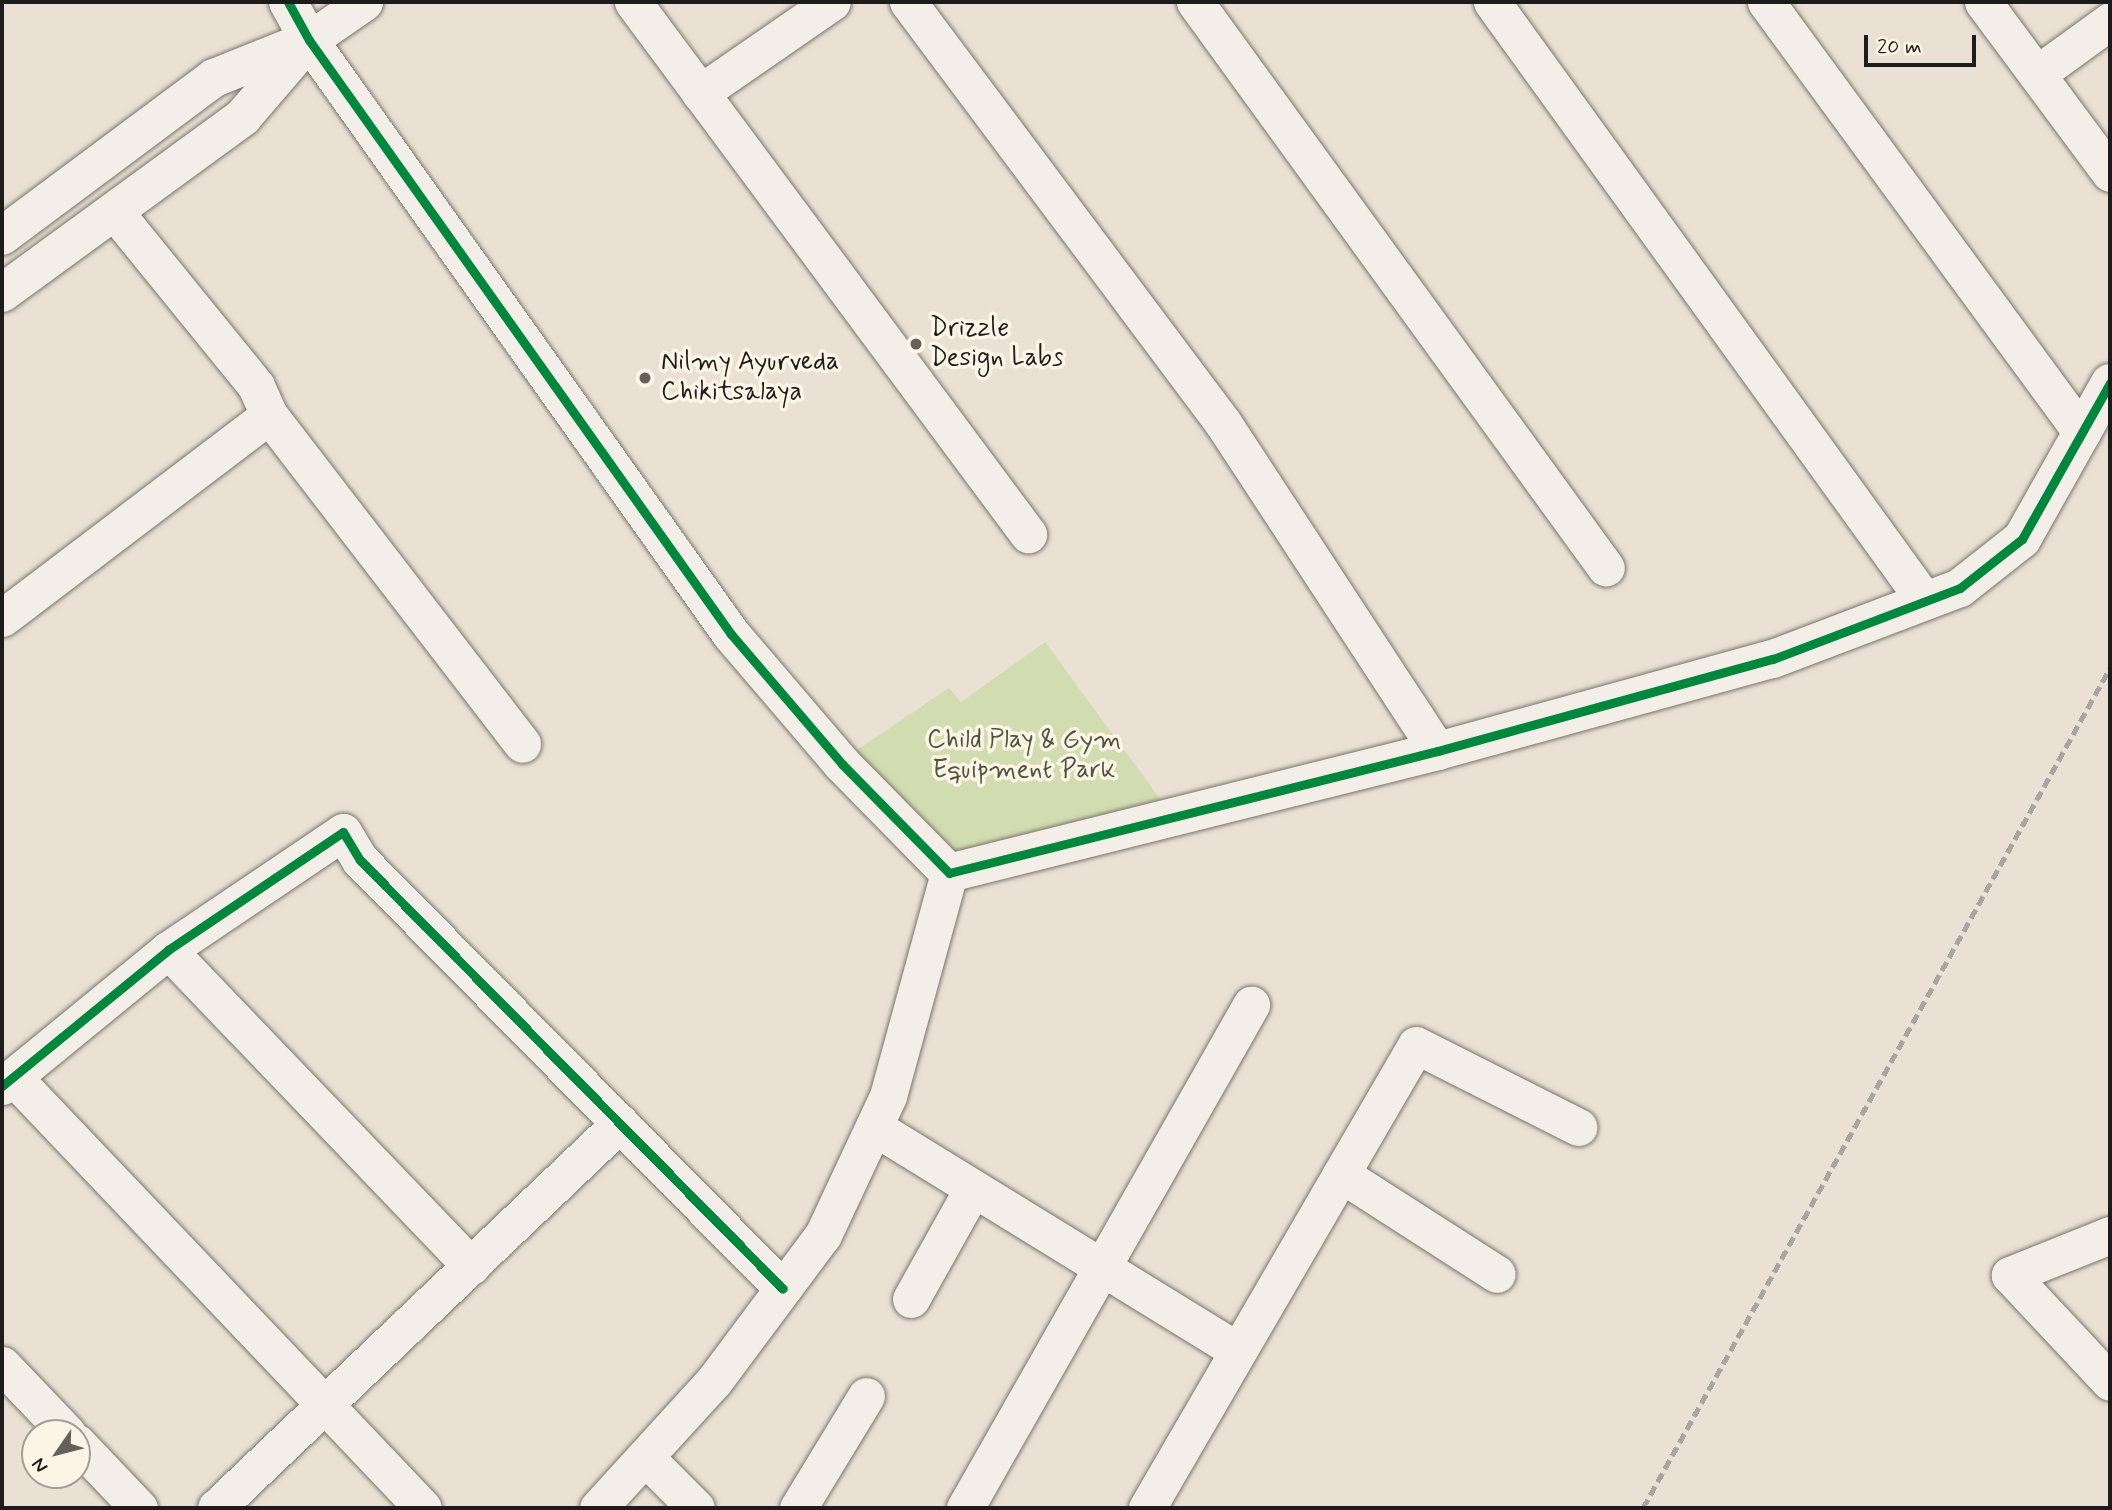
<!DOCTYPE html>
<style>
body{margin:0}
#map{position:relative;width:2112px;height:1510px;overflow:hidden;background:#eae1d4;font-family:Mynerve,sans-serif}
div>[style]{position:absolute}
.green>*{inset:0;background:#d1ddb0}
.roads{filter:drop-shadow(0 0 2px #79756f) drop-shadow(0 0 2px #79756f)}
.minor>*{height:37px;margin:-18.5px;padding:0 18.5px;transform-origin:18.5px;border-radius:18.5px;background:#f3efe8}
.tertiary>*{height:38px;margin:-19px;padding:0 19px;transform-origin:19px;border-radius:19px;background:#f3efe8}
.rail>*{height:5px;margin-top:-2.5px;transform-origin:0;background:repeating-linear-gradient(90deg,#a9a6a2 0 10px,transparent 0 15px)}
.cycleway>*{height:9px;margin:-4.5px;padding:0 4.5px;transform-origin:4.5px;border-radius:4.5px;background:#00873e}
.dots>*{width:19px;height:19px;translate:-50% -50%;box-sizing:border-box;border:4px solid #fcf5e5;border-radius:50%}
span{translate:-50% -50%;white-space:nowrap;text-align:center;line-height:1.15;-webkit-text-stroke:7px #fcf5e5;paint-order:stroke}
.poi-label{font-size:26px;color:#1c1c1c}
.left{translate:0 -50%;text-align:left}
.park-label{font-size:26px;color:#4c553f}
.frame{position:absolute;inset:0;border:4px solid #1c1c1c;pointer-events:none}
.north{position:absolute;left:21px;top:1419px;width:70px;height:70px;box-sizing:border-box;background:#fcf5e5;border:2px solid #a29e95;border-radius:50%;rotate:235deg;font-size:19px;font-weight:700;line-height:28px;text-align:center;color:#1c1c1c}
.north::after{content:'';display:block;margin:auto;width:24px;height:32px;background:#64615c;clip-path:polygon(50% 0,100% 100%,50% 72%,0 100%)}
.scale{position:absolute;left:1864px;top:35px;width:112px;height:32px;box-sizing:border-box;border:4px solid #1c1c1c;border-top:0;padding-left:9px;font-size:21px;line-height:24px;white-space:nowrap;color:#1c1c1c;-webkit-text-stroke:5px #fcf5e5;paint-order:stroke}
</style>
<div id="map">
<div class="green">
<div style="clip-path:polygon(1045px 642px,1166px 807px,953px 856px,848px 756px,949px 688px,961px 702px)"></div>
</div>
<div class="roads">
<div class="minor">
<div style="left:633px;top:2px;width:663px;rotate:53.41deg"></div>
<div style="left:908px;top:2px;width:526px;rotate:53.2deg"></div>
<div style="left:1223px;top:423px;width:392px;rotate:56.8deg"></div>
<div style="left:1195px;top:2px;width:699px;rotate:54.01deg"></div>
<div style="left:1492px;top:2px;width:739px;rotate:54.14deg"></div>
<div style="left:1766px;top:2px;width:534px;rotate:53.75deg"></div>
<div style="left:1983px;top:2px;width:213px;rotate:53.4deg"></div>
<div style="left:309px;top:40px;width:67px;rotate:-34.6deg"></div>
<div style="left:2037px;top:74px;width:90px;rotate:-36deg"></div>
<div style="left:700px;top:93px;width:160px;rotate:-34.6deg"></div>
<div style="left:114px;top:211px;width:225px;rotate:50.9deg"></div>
<div style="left:256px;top:386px;width:32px;rotate:66deg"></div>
<div style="left:269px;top:415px;width:415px;rotate:52.4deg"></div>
<div style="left:2px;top:618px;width:335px;rotate:-37.2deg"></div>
<div style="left:168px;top:950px;width:438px;rotate:46.2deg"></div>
<div style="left:14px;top:1078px;width:593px;rotate:46.43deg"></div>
<div style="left:2px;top:1086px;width:215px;rotate:-39.3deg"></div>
<div style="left:168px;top:950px;width:211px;rotate:-34deg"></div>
<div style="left:343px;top:832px;width:33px;rotate:59deg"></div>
<div style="left:360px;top:860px;width:602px;rotate:45.4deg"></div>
<div style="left:874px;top:1127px;width:427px;rotate:31.6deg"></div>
<div style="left:1341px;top:1174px;width:185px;rotate:32.7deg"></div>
<div style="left:2110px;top:1235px;width:108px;rotate:158.2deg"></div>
<div style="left:2010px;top:1275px;width:146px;rotate:46.9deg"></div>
<div style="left:911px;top:1299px;width:127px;rotate:-60.8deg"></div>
<div style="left:2px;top:1365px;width:94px;rotate:46.3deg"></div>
<div style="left:77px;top:1443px;width:90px;rotate:46.4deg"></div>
<div style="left:645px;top:1457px;width:72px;rotate:45deg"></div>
<div style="left:216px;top:1508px;width:558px;rotate:-43.62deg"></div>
<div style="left:598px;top:1508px;width:172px;rotate:-47.6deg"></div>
<div style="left:714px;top:1381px;width:182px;rotate:-53.3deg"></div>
<div style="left:823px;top:1235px;width:153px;rotate:-64.9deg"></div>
<div style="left:888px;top:1096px;width:231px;rotate:-74.7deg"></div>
<div style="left:798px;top:1508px;width:131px;rotate:-58.7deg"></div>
<div style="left:965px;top:1508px;width:579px;rotate:-60.38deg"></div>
<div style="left:1147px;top:1508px;width:535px;rotate:-59.84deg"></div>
<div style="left:1416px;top:1045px;width:182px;rotate:26.8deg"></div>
</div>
<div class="tertiary">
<div style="left:288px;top:2px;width:43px;rotate:61.1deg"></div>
<div style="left:309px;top:40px;width:729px;rotate:54.61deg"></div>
<div style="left:731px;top:634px;width:171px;rotate:49.5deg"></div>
<div style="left:842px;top:764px;width:153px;rotate:45.5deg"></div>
<div style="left:949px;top:873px;width:504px;rotate:-14.01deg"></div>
<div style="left:1438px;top:751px;width:347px;rotate:-15.4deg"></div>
<div style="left:1773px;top:659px;width:200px;rotate:-20.8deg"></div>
<div style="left:1960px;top:588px;width:79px;rotate:-38.3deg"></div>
<div style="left:2022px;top:539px;width:179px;rotate:-60.6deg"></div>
<div style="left:2px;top:236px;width:264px;rotate:-36.7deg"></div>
<div style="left:214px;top:78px;width:97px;rotate:-21.8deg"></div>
<div style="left:2px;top:293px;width:298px;rotate:-36.1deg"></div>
<div style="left:243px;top:117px;width:101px;rotate:-49.4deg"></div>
</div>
</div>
<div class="rail">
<div style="left:1643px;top:1508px;width:961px;rotate:-60.93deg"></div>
</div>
<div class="cycleway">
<div style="left:288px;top:2px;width:43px;rotate:61.1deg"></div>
<div style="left:309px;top:40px;width:729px;rotate:54.61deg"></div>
<div style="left:731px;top:634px;width:171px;rotate:49.5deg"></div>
<div style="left:842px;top:764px;width:153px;rotate:45.5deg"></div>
<div style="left:949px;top:873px;width:504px;rotate:-14.01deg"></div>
<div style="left:1438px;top:751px;width:347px;rotate:-15.4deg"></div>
<div style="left:1773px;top:659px;width:200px;rotate:-20.8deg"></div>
<div style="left:1960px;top:588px;width:79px;rotate:-38.3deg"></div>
<div style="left:2022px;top:539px;width:179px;rotate:-60.6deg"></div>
<div style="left:2px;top:1086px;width:215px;rotate:-39.3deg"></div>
<div style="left:168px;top:950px;width:211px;rotate:-34deg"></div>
<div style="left:343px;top:832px;width:33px;rotate:59deg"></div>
<div style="left:360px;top:860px;width:602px;rotate:45.4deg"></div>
</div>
<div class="dots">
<div style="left:916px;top:344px;background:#64615c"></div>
<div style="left:645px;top:378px;background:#64615c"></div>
</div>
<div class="poi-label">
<span class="left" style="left:930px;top:344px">Drizzle<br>Design Labs</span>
<span class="left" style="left:661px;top:378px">Nilmy Ayurveda<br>Chikitsalaya</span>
</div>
<div class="park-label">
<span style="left:1024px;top:756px">Child Play &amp; Gym<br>Equipment Park</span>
</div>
<div class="frame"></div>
<div class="north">N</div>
<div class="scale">20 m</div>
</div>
